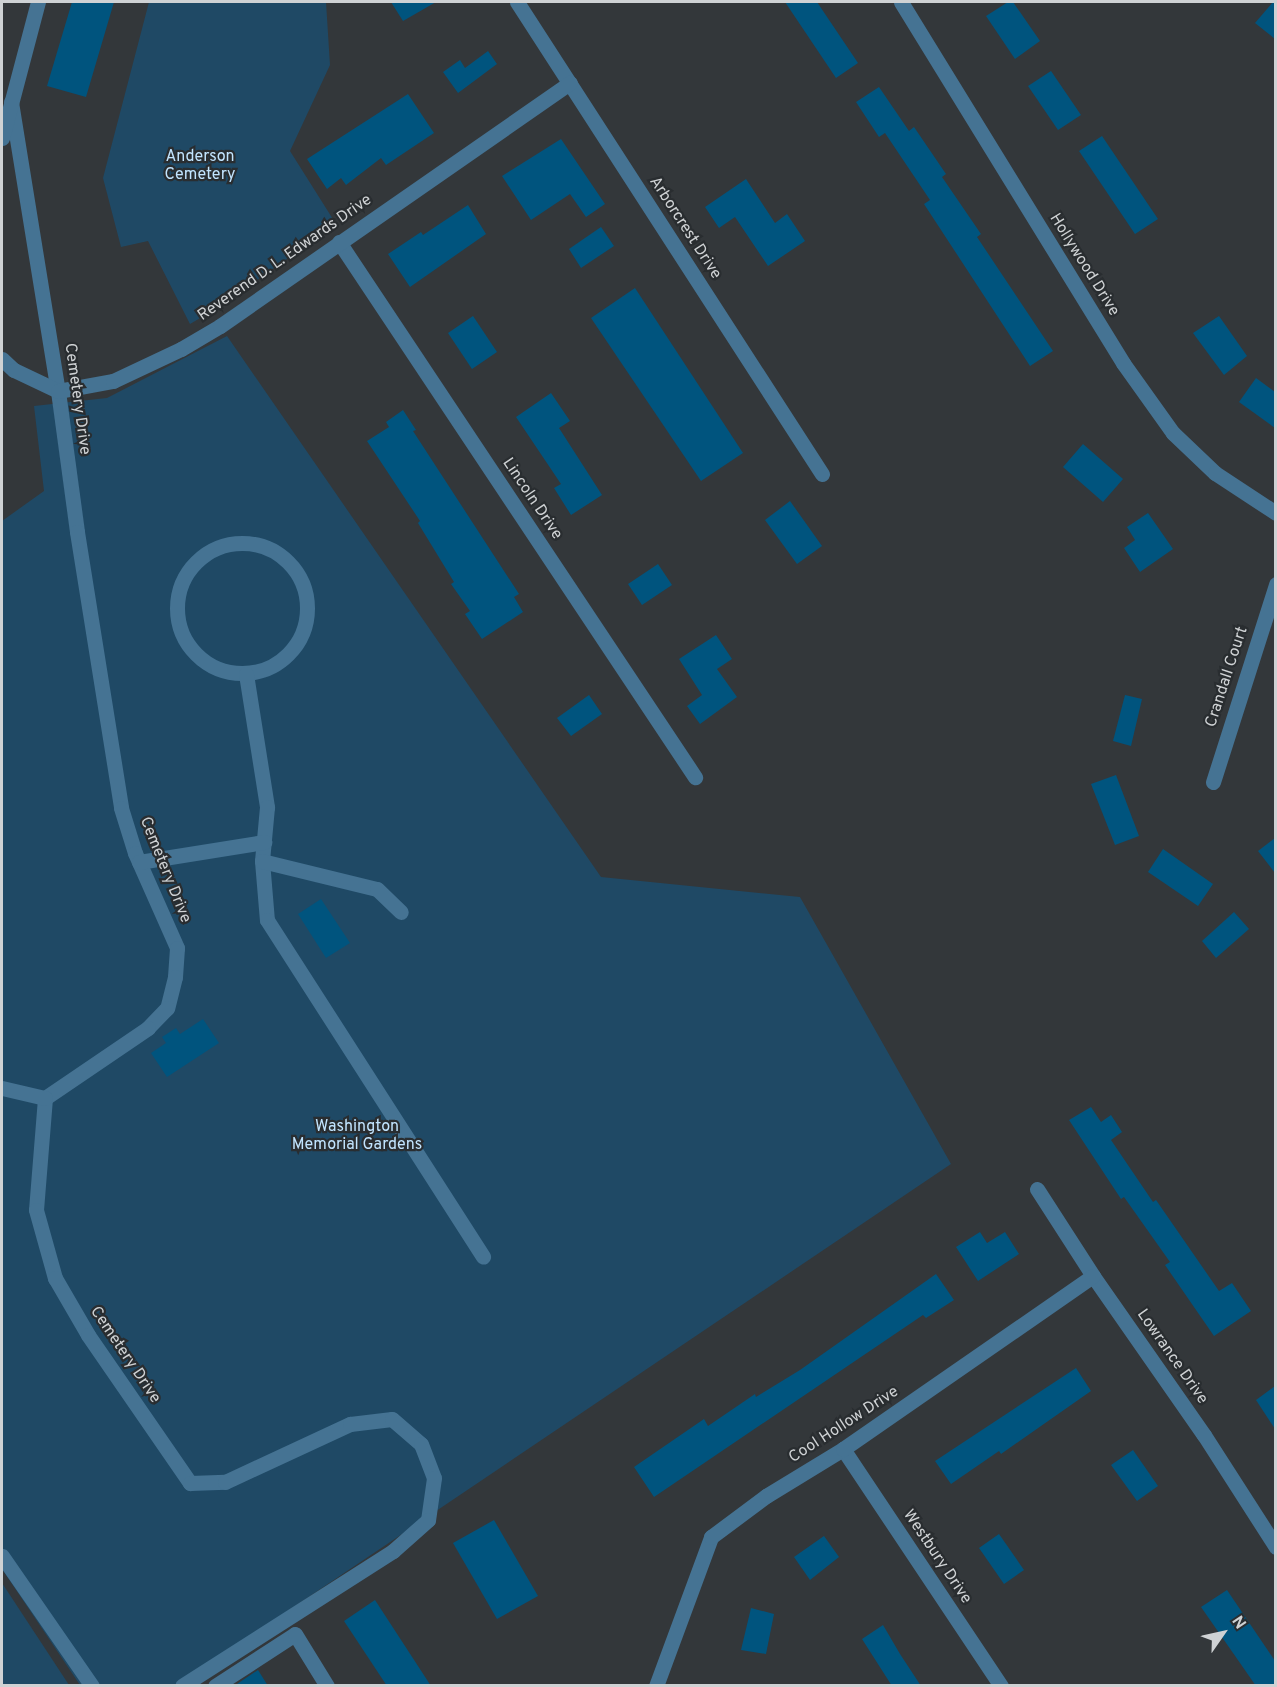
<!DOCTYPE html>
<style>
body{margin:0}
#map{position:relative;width:1277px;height:1687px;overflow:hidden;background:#33373a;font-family:Overpass,sans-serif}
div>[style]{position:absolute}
.green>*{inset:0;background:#1f4965}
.building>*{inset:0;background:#00547e}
.minor>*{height:15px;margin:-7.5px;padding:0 7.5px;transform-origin:7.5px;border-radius:7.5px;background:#457393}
.minor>.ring{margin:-7.5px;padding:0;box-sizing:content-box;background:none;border:15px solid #457393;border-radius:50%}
span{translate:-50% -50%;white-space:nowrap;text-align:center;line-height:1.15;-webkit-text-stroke:4.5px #292d30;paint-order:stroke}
.park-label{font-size:16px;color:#c2e5ff}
.street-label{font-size:16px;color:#cfd2d4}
.frame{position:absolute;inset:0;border:3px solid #cfd2d4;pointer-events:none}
.north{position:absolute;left:1193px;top:1603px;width:60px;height:60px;-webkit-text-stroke:4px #292d30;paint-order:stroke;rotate:56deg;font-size:16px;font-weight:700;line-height:24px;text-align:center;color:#cfd2d4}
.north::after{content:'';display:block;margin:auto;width:21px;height:27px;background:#cfd2d4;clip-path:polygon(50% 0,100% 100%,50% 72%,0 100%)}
</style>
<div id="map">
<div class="green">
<div style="clip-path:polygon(149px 2px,326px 2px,330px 65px,290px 151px,336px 224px,219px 307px,190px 324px,148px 241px,121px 247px,103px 178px)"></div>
<div style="clip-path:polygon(227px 336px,601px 877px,800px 897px,951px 1164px,178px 1685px,80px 1685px,2px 1569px,2px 521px,44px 491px,34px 406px,107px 398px)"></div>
<div style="clip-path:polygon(2px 1583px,69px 1685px,2px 1685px)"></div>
</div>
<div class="building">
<div style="clip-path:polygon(72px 2px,114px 2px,86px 97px,47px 86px)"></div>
<div style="clip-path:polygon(391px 2px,436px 2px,403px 21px)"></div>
<div style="clip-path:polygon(785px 2px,817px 2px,858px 63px,836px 78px)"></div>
<div style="clip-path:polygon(1008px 2px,1013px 2px,1040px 41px,1015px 59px,986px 16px)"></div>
<div style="clip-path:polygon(1273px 2px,1275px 2px,1275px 39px,1255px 23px)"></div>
<div style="clip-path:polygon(488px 51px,497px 64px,458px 93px,443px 72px,460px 60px,465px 68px)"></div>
<div style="clip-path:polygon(1051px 71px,1081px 115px,1058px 130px,1028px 86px)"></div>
<div style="clip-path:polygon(879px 87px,909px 131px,914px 127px,946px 174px,942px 177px,981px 234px,977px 237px,1053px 351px,1030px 366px,924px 204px,930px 200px,885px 133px,879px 137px,856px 102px)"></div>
<div style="clip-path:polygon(408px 94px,434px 133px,386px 165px,381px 158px,346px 185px,341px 178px,327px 189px,307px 159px)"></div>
<div style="clip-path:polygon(1102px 136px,1158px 219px,1135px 234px,1079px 151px)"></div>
<div style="clip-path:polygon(561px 139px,605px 204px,586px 217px,570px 194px,531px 220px,502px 176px)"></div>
<div style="clip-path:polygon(746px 179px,775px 223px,787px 214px,805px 241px,768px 266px,735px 217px,719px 228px,705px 207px)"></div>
<div style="clip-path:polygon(468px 205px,486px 234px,410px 287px,388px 254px,421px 232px,423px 235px)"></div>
<div style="clip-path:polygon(601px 227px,614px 246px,581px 268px,569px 249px)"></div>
<div style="clip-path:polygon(635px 288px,743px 453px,701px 481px,591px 318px)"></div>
<div style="clip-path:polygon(473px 316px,497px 352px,472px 369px,448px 333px)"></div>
<div style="clip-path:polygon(1219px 316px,1247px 356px,1224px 375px,1193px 333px)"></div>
<div style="clip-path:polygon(1256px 378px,1275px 392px,1275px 428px,1239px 402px)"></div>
<div style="clip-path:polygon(551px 393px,570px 421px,559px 428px,602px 495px,571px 515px,554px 488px,561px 484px,516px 417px)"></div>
<div style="clip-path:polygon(403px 410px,416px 430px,413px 431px,519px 594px,514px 597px,523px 612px,482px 639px,465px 614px,470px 611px,451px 584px,454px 582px,418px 523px,420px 521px,367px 441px,389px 427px,386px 422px)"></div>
<div style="clip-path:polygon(1083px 444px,1123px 479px,1103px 502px,1063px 467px)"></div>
<div style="clip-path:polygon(790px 501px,822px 546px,797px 564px,765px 520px)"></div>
<div style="clip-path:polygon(1148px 513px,1173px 549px,1140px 572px,1124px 548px,1135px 540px,1127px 527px)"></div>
<div style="clip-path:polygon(658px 564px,672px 585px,642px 605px,628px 584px)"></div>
<div style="clip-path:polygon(716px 635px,732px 659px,717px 669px,737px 697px,700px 724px,687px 706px,702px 695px,679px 659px)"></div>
<div style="clip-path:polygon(589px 695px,602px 714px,571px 736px,557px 718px)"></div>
<div style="clip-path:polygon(1125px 695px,1142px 699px,1131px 746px,1113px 741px)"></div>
<div style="clip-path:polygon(1116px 775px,1139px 836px,1115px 845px,1091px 784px)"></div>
<div style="clip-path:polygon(1275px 838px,1275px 873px,1258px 851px)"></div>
<div style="clip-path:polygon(1163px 849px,1213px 884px,1198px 906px,1148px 872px)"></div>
<div style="clip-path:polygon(321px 899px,350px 943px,326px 958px,298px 914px)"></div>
<div style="clip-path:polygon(1234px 912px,1249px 929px,1216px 958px,1202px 941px)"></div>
<div style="clip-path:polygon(203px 1019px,219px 1043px,167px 1077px,151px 1053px,166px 1043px,162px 1037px,176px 1028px,180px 1034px)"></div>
<div style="clip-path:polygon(1091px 1107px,1101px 1122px,1111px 1115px,1122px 1132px,1111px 1140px,1153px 1202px,1156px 1200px,1219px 1291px,1232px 1283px,1251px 1311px,1214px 1336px,1165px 1265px,1170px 1262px,1124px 1197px,1121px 1199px,1069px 1120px)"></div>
<div style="clip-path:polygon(980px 1232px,987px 1243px,1005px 1232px,1019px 1254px,978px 1281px,956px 1247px)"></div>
<div style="clip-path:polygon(936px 1274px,954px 1300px,926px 1318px,923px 1315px,654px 1497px,634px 1467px,704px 1419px,708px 1426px,755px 1394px,756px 1397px,800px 1370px)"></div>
<div style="clip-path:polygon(1076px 1368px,1091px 1391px,1001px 1454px,999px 1451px,951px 1484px,935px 1461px)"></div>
<div style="clip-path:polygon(1275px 1386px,1275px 1429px,1256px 1400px)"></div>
<div style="clip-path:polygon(1133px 1450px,1158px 1486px,1137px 1501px,1111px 1465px)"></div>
<div style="clip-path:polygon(494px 1520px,538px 1596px,497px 1619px,453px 1543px)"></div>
<div style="clip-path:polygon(999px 1534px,1024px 1570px,1004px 1584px,979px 1548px)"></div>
<div style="clip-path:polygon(824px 1536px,839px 1557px,810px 1580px,794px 1557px)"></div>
<div style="clip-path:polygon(1227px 1590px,1275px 1661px,1275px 1686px,1256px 1686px,1201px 1607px)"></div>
<div style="clip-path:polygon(375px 1600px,431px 1686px,387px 1686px,344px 1621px)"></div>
<div style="clip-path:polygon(751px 1608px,774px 1614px,766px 1654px,741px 1650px)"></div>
<div style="clip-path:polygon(883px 1625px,900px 1654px,921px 1686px,892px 1686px,862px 1639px)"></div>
<div style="clip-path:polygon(258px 1670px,268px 1686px,234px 1686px)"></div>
</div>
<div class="minor">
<div style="left:517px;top:2px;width:562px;rotate:57.13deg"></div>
<div style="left:901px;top:2px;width:424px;rotate:58.4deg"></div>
<div style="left:1123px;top:363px;width:86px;rotate:54.5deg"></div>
<div style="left:1173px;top:433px;width:58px;rotate:43.6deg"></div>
<div style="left:1215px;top:473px;width:73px;rotate:33.3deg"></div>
<div style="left:11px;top:102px;width:293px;rotate:80.8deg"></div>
<div style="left:58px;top:391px;width:142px;rotate:82.3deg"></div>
<div style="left:77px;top:532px;width:279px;rotate:80.9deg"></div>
<div style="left:121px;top:808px;width:47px;rotate:72.7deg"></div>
<div style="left:135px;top:853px;width:104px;rotate:66.1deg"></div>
<div style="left:177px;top:948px;width:29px;rotate:94deg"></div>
<div style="left:175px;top:977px;width:32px;rotate:104deg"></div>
<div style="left:167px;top:1008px;width:28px;rotate:134deg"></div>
<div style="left:148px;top:1028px;width:125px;rotate:145.8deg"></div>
<div style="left:45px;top:1098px;width:112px;rotate:94.6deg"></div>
<div style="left:36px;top:1210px;width:71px;rotate:74.4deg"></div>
<div style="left:55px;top:1278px;width:66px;rotate:59.9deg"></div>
<div style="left:88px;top:1335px;width:180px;rotate:55.4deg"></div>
<div style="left:190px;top:1483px;width:35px;rotate:-2deg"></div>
<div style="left:225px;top:1482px;width:138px;rotate:-24.9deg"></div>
<div style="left:350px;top:1424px;width:42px;rotate:-6.8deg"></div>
<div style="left:392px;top:1419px;width:38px;rotate:41deg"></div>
<div style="left:421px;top:1444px;width:36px;rotate:69deg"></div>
<div style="left:434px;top:1478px;width:42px;rotate:98.1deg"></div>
<div style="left:428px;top:1520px;width:47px;rotate:138.5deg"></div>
<div style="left:393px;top:1551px;width:250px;rotate:147.4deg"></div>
<div style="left:2px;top:138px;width:141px;rotate:-75.2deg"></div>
<div style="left:339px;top:242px;width:643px;rotate:56.36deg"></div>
<div style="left:2px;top:359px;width:16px;rotate:43deg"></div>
<div style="left:14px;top:370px;width:49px;rotate:25.5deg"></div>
<div style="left:58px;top:391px;width:56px;rotate:-10.3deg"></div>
<div style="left:113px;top:381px;width:75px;rotate:-25.2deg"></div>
<div style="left:181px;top:349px;width:45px;rotate:-30.5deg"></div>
<div style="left:220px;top:326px;width:426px;rotate:-34.8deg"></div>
<div class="ring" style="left:177px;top:543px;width:115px;height:115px"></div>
<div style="left:246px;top:674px;width:135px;rotate:81deg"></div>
<div style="left:267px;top:807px;width:54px;rotate:95.3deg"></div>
<div style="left:262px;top:861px;width:59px;rotate:85.2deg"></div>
<div style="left:267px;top:920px;width:400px;rotate:57.3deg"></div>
<div style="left:1213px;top:782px;width:208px;rotate:-72.3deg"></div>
<div style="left:262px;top:861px;width:118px;rotate:13.7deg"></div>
<div style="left:377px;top:889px;width:33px;rotate:44deg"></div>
<div style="left:139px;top:862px;width:127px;rotate:-9.1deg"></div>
<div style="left:2px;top:1088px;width:44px;rotate:13.1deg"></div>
<div style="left:1037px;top:1189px;width:103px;rotate:57.2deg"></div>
<div style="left:1093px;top:1276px;width:194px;rotate:55.1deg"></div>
<div style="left:1204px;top:1435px;width:133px;rotate:57.3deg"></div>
<div style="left:843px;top:1449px;width:285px;rotate:56.3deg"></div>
<div style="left:2px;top:1556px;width:158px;rotate:55.3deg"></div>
<div style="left:215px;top:1686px;width:95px;rotate:-33deg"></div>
<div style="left:295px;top:1634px;width:61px;rotate:58.4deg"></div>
<div style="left:656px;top:1686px;width:159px;rotate:-69.7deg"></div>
<div style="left:711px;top:1537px;width:69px;rotate:-36.7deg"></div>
<div style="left:766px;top:1496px;width:90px;rotate:-31.4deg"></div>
<div style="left:843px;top:1449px;width:304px;rotate:-34.7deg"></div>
</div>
<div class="park-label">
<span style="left:200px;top:166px">Anderson<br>Cemetery</span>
<span style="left:357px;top:1136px">Washington<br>Memorial Gardens</span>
</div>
<div class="street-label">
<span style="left:685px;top:228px;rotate:57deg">Arborcrest Drive</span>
<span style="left:285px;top:258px;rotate:-35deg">Reverend D. L. Edwards Drive</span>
<span style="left:1084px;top:265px;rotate:58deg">Hollywood Drive</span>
<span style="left:77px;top:399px;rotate:82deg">Cemetery Drive</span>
<span style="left:532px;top:499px;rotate:56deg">Lincoln Drive</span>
<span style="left:1227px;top:677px;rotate:-72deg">Crandall Court</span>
<span style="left:165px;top:870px;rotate:68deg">Cemetery Drive</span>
<span style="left:125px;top:1355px;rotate:56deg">Cemetery Drive</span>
<span style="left:1172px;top:1357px;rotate:55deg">Lowrance Drive</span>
<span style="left:844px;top:1425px;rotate:-33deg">Cool Hollow Drive</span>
<span style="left:937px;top:1557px;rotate:56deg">Westbury Drive</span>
</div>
<div class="frame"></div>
<div class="north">N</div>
</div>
